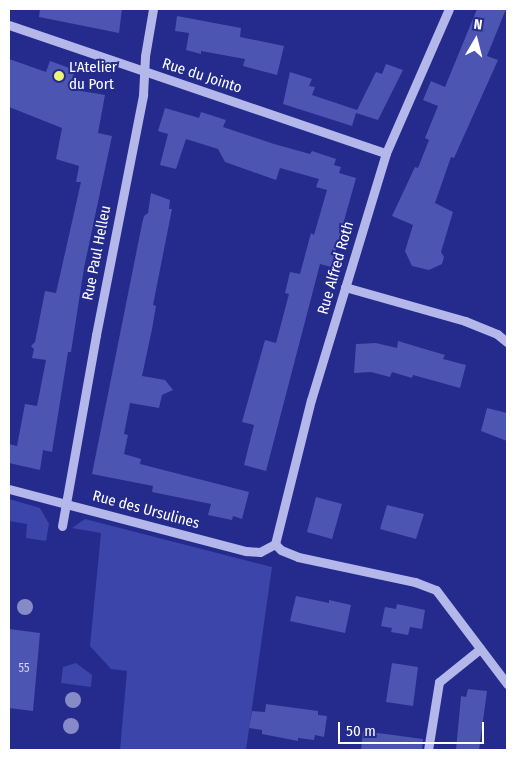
<!DOCTYPE html>
<style>
body{margin:0}
#map{position:relative;width:516px;height:759px;overflow:hidden;background:#242b8c;font-family:"Fira Sans Condensed",sans-serif}
div>[style]{position:absolute}
.green>*{inset:0;background:#3c45aa}
.building>*{inset:0;background:#4d55b2}
.minor>*{height:9px;margin:-4.5px;padding:0 4.5px;transform-origin:4.5px;border-radius:4.5px;background:#b3b7ea}
.trees>*{width:16px;height:16px;margin:-8px;border-radius:50%;background:#868bc7}
.dots>*{width:14px;height:14px;translate:-50% -50%;box-sizing:border-box;border:2px solid #242b8c;border-radius:50%}
span{translate:-50% -50%;white-space:nowrap;text-align:center;line-height:1.15;-webkit-text-stroke:4px #242b8c;paint-order:stroke}
.number-label{font-size:12px;color:#d2d4ec}
.number-label span{-webkit-text-stroke-width:0}
.poi-label{font-size:15px;color:#fff}
.left{translate:0 -50%;text-align:left}
.street-label{font-size:15px;color:#fff}
.frame{position:absolute;inset:0;border:10px solid #fff;pointer-events:none}
.north{position:absolute;left:451px;top:15px;width:50px;height:50px;-webkit-text-stroke:4px #242b8c;paint-order:stroke;rotate:8deg;font-size:14px;font-weight:700;line-height:20px;text-align:center;color:#fff}
.north::after{content:'';display:block;margin:auto;width:18px;height:22px;background:#fff;clip-path:polygon(50% 0,100% 100%,50% 72%,0 100%)}
.scale{position:absolute;left:338px;top:722px;width:146px;height:22px;box-sizing:border-box;border:2px solid #fff;border-top:0;padding-left:6px;font-size:15px;line-height:18px;white-space:nowrap;color:#fff;-webkit-text-stroke:4px #242b8c;paint-order:stroke}
</style>
<div id="map">
<div class="green">
<div style="clip-path:polygon(9px 499px,40px 508px,49px 524px,46px 541px,26px 538px,27px 524px,9px 521px)"></div>
<div style="clip-path:polygon(85px 519px,272px 567px,246px 750px,120px 750px,127px 671px,111px 669px,90px 646px,101px 533px,72px 528px)"></div>
<div style="clip-path:polygon(76px 663px,92px 675px,91px 687px,61px 683px,63px 667px)"></div>
</div>
<div class="building">
<div style="clip-path:polygon(40px 9px,122px 9px,119px 33px,39px 17px)"></div>
<div style="clip-path:polygon(477px 9px,506px 9px,487px 56px,498px 60px,454px 158px,451px 157px,435px 203px,453px 212px,441px 252px,444px 257px,442px 264px,429px 270px,412px 266px,405px 251px,413px 225px,392px 216px,415px 167px,418px 168px,429px 140px,425px 138px,438px 106px,423px 100px,431px 81px,445px 87px)"></div>
<div style="clip-path:polygon(177px 16px,241px 28px,240px 37px,284px 46px,277px 75px,243px 66px,245px 59px,201px 51px,201px 54px,186px 50px,189px 33px,175px 31px)"></div>
<div style="clip-path:polygon(9px 59px,46px 72px,50px 61px,75px 70px,69px 89px,105px 95px,98px 133px,112px 136px,84px 268px,71px 352px,68px 352px,52px 452px,43px 450px,40px 470px,9px 463px,9px 444px,17px 446px,25px 404px,37px 406px,46px 360px,32px 358px,34px 349px,31px 346px,35px 342px,37px 332px,45px 291px,56px 293px,81px 182px,76px 182px,79px 166px,56px 159px,62px 128px,9px 107px)"></div>
<div style="clip-path:polygon(386px 64px,403px 70px,378px 120px,356px 113px,352px 126px,283px 104px,290px 72px,312px 79px,309px 86px,315px 87px,312px 95px,357px 110px,376px 72px,382px 74px)"></div>
<div style="clip-path:polygon(165px 108px,199px 118px,201px 112px,226px 120px,223px 127px,274px 144px,310px 154px,312px 151px,336px 159px,334px 165px,341px 167px,339px 173px,356px 178px,331px 267px,320px 264px,266px 471px,244px 465px,254px 425px,242px 422px,265px 340px,276px 343px,289px 294px,285px 293px,290px 272px,300px 274px,311px 233px,314px 235px,327px 190px,316px 187px,319px 179px,280px 168px,276px 180px,225px 162px,218px 149px,186px 139px,176px 169px,160px 165px,168px 134px,158px 131px)"></div>
<div style="clip-path:polygon(151px 193px,170px 200px,169px 209px,172px 209px,153px 305px,156px 306px,152px 329px,142px 376px,165px 380px,173px 390px,162px 395px,159px 408px,130px 403px,124px 434px,128px 435px,124px 454px,141px 459px,140px 464px,249px 492px,242px 519px,233px 516px,232px 520px,208px 515px,211px 504px,152px 492px,153px 486px,92px 474px,142px 224px,144px 216px,148px 213px)"></div>
<div style="clip-path:polygon(398px 341px,445px 355px,443px 359px,466px 365px,460px 388px,413px 375px,412px 378px,392px 372px,390px 377px,371px 372px,354px 373px,356px 344px,376px 343px,397px 348px)"></div>
<div style="clip-path:polygon(487px 408px,507px 413px,507px 441px,481px 431px)"></div>
<div style="clip-path:polygon(316px 497px,342px 504px,332px 539px,307px 532px)"></div>
<div style="clip-path:polygon(387px 505px,424px 514px,416px 539px,380px 529px)"></div>
<div style="clip-path:polygon(296px 596px,329px 603px,329px 600px,351px 605px,345px 633px,290px 621px)"></div>
<div style="clip-path:polygon(397px 604px,425px 610px,422px 629px,410px 627px,408px 635px,391px 632px,392px 628px,381px 626px,385px 607px,396px 609px)"></div>
<div style="clip-path:polygon(9px 629px,40px 633px,33px 711px,9px 708px)"></div>
<div style="clip-path:polygon(392px 663px,418px 667px,413px 706px,386px 702px)"></div>
<div style="clip-path:polygon(468px 689px,487px 691px,479px 750px,456px 750px,461px 696px,466px 697px)"></div>
<div style="clip-path:polygon(266px 704px,318px 711px,318px 715px,327px 716px,324px 737px,315px 735px,314px 740px,298px 738px,298px 741px,262px 734px,262px 730px,249px 728px,252px 711px,265px 712px)"></div>
<div style="clip-path:polygon(363px 731px,423px 739px,422px 750px,361px 750px)"></div>
</div>
<div class="minor">
<div style="left:9px;top:25px;width:398px;rotate:18.8deg"></div>
<div style="left:345px;top:287px;width:125px;rotate:15.8deg"></div>
<div style="left:465px;top:321px;width:35px;rotate:22deg"></div>
<div style="left:497px;top:334px;width:13px;rotate:39deg"></div>
<div style="left:9px;top:489px;width:245px;rotate:14.7deg"></div>
<div style="left:246px;top:551px;width:14px;rotate:4deg"></div>
<div style="left:260px;top:552px;width:17px;rotate:-28deg"></div>
<div style="left:62px;top:526px;width:194px;rotate:-79.9deg"></div>
<div style="left:96px;top:335px;width:245px;rotate:-78.9deg"></div>
<div style="left:143px;top:95px;width:39px;rotate:-87deg"></div>
<div style="left:145px;top:56px;width:48px;rotate:-80.3deg"></div>
<div style="left:275px;top:544px;width:148px;rotate:-76deg"></div>
<div style="left:311px;top:400px;width:258px;rotate:-73.1deg"></div>
<div style="left:386px;top:153px;width:157px;rotate:-66.4deg"></div>
<div style="left:275px;top:544px;width:8px;rotate:45deg"></div>
<div style="left:281px;top:550px;width:18px;rotate:22deg"></div>
<div style="left:298px;top:557px;width:120px;rotate:12.1deg"></div>
<div style="left:415px;top:582px;width:22px;rotate:21deg"></div>
<div style="left:436px;top:590px;width:118px;rotate:52.9deg"></div>
<div style="left:428px;top:750px;width:69px;rotate:-80.8deg"></div>
<div style="left:439px;top:682px;width:53px;rotate:-38.8deg"></div>
</div>
<div class="trees">
<div style="left:25px;top:607px"></div>
<div style="left:73px;top:700px"></div>
<div style="left:71px;top:726px"></div>
</div>
<div class="dots">
<div style="left:59px;top:76px;background:#ebf576"></div>
</div>
<div class="number-label">
<span style="left:24px;top:669px">55</span>
</div>
<div class="poi-label">
<span class="left" style="left:69px;top:76px">L'Atelier<br>du Port</span>
</div>
<div class="street-label">
<span style="left:202px;top:76px;rotate:18deg">Rue du Jointo</span>
<span style="left:97px;top:253px;rotate:-79deg">Rue Paul Helleu</span>
<span style="left:336px;top:268px;rotate:-74deg">Rue Alfred Roth</span>
<span style="left:146px;top:510px;rotate:15deg">Rue des Ursulines</span>
</div>
<div class="frame"></div>
<div class="north">N</div>
<div class="scale">50 m</div>
</div>
